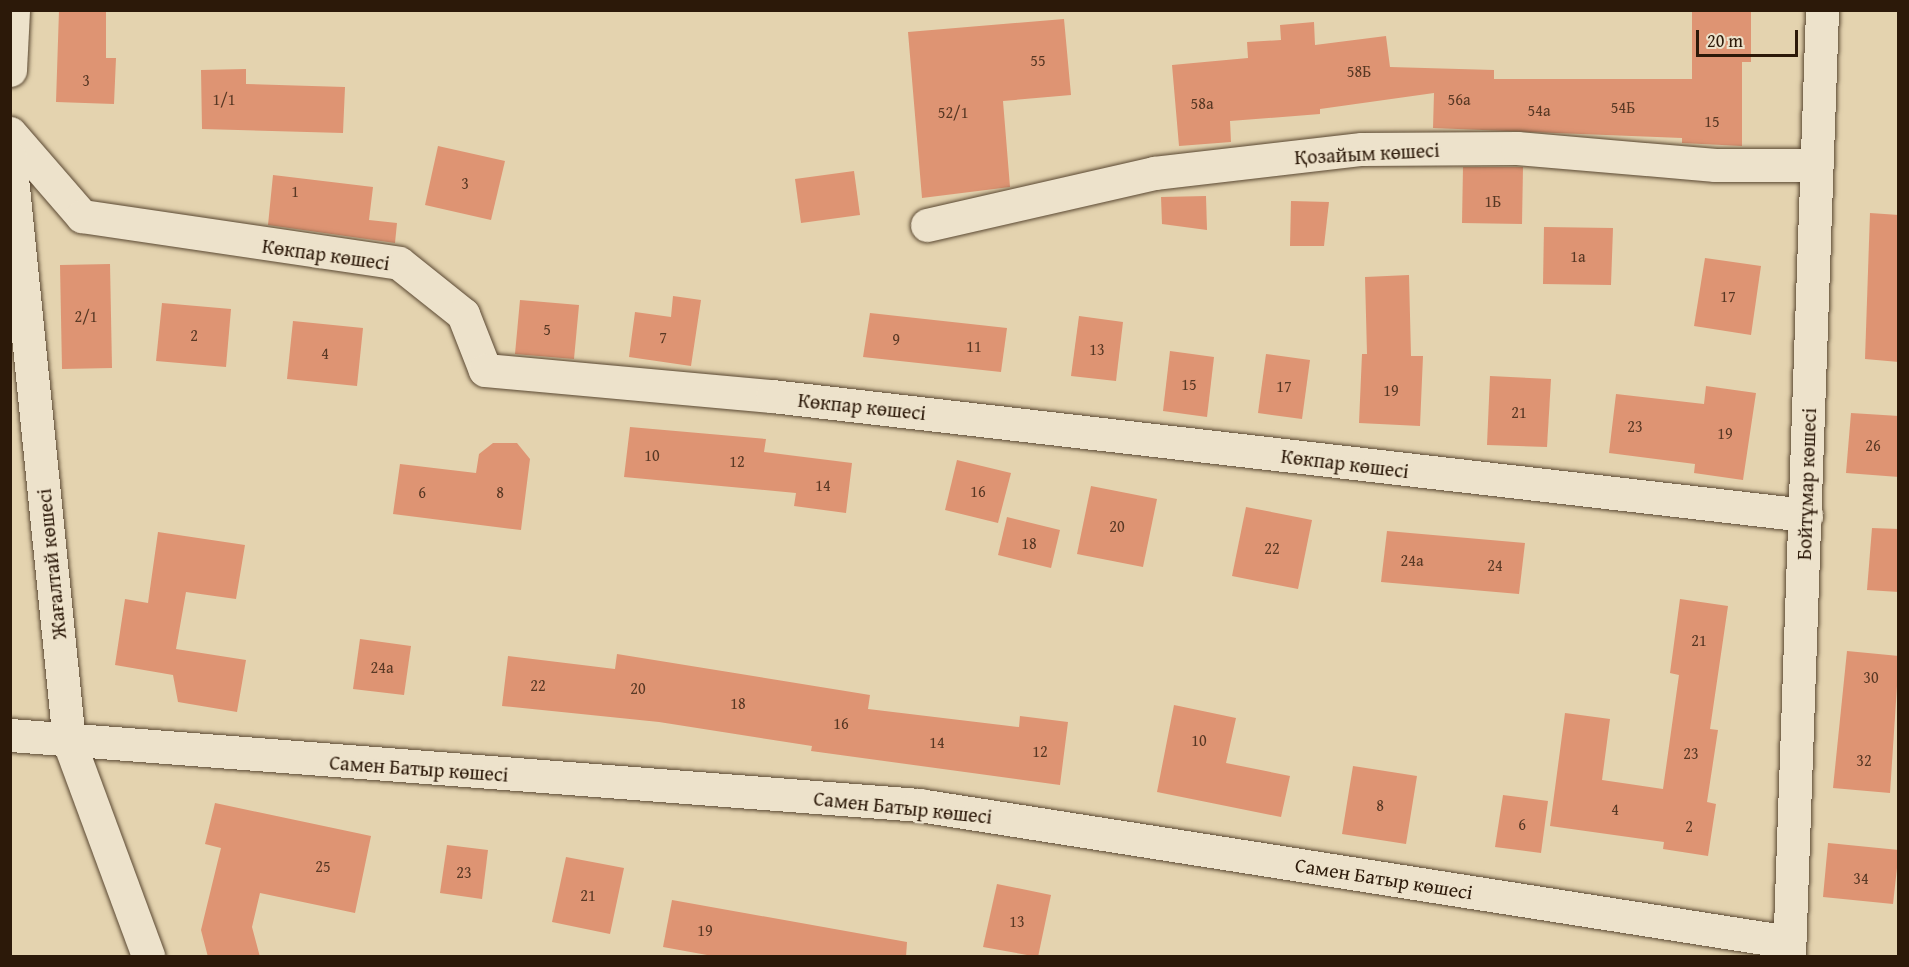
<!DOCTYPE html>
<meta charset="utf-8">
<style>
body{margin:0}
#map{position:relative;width:1909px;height:967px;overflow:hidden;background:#e4d3af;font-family:"Gentium Book Plus",serif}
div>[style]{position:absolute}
.building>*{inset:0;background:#de9473}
.roads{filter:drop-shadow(0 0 2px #5a4832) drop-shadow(0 0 2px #5a4832)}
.minor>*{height:33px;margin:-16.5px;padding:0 16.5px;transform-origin:16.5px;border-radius:16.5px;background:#ede2cb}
span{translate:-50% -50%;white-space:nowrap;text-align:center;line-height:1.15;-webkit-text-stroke:4.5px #ede2cb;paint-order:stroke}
.number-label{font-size:16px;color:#583824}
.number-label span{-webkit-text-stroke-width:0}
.street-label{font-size:20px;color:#2c1909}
.frame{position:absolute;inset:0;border:12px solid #2c1909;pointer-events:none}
.scale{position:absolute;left:1696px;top:30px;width:102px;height:27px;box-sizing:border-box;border:3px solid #2c1909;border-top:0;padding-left:8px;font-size:18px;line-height:21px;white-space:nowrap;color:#2c1909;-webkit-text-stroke:4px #ede2cb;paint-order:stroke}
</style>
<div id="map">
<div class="building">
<div style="clip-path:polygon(59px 10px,106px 10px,106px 58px,116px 58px,114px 104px,56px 102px)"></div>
<div style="clip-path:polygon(1692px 12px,1751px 12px,1751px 62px,1742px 62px,1742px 146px,1682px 143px,1682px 138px,1433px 128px,1434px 93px,1320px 109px,1320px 114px,1230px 121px,1231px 142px,1179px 146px,1172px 65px,1248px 58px,1247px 42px,1281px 40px,1280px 25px,1314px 22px,1315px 45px,1386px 36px,1390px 67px,1494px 70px,1494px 79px,1692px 79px)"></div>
<div style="clip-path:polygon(1064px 19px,1071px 95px,1003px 101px,1010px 187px,922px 198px,908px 32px)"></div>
<div style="clip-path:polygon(246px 69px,246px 84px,345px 87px,343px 133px,202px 129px,201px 70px)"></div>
<div style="clip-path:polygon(438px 146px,505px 161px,491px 220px,425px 205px)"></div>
<div style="clip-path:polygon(1463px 167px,1523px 167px,1522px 224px,1462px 223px)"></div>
<div style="clip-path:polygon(854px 171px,860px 215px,801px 223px,795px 179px)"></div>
<div style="clip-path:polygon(273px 175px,373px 187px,369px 220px,397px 223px,395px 243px,268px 225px)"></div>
<div style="clip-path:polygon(1206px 196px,1207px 230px,1162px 224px,1161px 197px)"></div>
<div style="clip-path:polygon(1291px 201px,1329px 202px,1324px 246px,1290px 246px)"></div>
<div style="clip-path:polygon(1870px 213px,1899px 215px,1899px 362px,1865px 359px)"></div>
<div style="clip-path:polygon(1544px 227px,1613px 228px,1611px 285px,1543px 284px)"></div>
<div style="clip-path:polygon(1705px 258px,1761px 266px,1751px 335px,1694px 326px)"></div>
<div style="clip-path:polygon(110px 264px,112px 368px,62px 369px,60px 265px)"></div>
<div style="clip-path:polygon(1409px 275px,1411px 356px,1423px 356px,1420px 426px,1359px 423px,1362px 354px,1367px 354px,1365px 277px)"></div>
<div style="clip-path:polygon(673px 296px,701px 300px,691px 366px,629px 357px,635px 312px,671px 317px)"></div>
<div style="clip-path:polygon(520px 300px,579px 305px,574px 359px,515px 354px)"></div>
<div style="clip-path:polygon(162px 303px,231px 309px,226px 367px,156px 361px)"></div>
<div style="clip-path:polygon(870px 313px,1007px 328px,1001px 372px,863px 357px)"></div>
<div style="clip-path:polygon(1079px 316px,1123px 322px,1116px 381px,1071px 376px)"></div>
<div style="clip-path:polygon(293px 321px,363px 328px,357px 386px,287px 379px)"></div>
<div style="clip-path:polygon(1170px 351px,1214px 357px,1207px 417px,1163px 411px)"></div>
<div style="clip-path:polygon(1266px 354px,1310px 360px,1302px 419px,1258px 413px)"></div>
<div style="clip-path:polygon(1490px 376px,1551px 379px,1547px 447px,1487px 445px)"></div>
<div style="clip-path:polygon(1706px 386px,1756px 393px,1743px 480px,1694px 473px,1695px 464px,1609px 453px,1616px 394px,1704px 404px)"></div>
<div style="clip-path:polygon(1851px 413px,1899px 416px,1899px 477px,1846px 473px)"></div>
<div style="clip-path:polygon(630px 427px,766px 439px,764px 452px,852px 463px,846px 513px,794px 506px,796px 493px,624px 477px)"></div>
<div style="clip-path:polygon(493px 443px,517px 443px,530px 459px,521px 530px,393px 514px,400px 464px,476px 473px,479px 454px)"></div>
<div style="clip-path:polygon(957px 460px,1011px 473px,998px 523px,945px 510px)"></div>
<div style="clip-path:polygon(1091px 486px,1157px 499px,1143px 567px,1077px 554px)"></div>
<div style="clip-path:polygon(1246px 507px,1312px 520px,1298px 589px,1232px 576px)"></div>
<div style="clip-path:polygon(1007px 517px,1060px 530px,1051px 568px,998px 555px)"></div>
<div style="clip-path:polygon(1872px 528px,1899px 529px,1899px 592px,1867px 590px)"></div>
<div style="clip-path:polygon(1387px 531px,1525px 543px,1519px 594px,1381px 582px)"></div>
<div style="clip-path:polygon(158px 532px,245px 545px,236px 599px,186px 592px,176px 649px,246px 660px,237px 712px,178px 702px,173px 675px,115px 665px,125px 599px,148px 603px)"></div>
<div style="clip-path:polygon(1680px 599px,1728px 606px,1710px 729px,1718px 730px,1707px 802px,1716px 804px,1708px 856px,1663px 849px,1664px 842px,1550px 826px,1565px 713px,1610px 719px,1602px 780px,1663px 789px,1679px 675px,1670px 673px)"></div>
<div style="clip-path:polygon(360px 639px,411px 646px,404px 695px,353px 689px)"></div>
<div style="clip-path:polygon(1847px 651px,1899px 656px,1890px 793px,1833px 788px)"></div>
<div style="clip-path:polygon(617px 654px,870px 695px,868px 709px,1019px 727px,1020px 716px,1068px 722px,1060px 785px,811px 751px,812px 746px,659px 722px,502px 706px,508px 656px,615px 669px)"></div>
<div style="clip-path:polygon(1174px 705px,1236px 718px,1226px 763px,1290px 776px,1281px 817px,1157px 792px)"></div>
<div style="clip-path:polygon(1353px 766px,1417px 776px,1406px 844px,1342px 834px)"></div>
<div style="clip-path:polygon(1503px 795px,1548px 801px,1541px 853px,1495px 847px)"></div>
<div style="clip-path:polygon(215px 803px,371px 836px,355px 913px,260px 893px,252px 927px,260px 957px,208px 957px,201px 930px,221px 848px,205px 844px)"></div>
<div style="clip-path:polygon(1828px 843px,1899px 850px,1893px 904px,1823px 897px)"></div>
<div style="clip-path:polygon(447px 845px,488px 850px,482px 899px,440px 893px)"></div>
<div style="clip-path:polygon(566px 857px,624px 868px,610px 934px,552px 922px)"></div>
<div style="clip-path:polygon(997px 884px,1051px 895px,1038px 957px,983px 947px)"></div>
<div style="clip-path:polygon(672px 900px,907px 942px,906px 957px,718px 957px,663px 947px)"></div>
</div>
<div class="roads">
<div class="minor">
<div style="left:10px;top:70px;width:60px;rotate:-87.1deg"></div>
<div style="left:10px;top:133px;width:110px;rotate:49.1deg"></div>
<div style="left:82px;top:216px;width:320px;rotate:8.4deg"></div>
<div style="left:399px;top:263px;width:82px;rotate:38.6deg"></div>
<div style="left:463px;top:314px;width:60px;rotate:68.6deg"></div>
<div style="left:485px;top:370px;width:288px;rotate:5.2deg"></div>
<div style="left:772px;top:396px;width:1041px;rotate:6.57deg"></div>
<div style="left:10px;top:158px;width:587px;rotate:84.23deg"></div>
<div style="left:69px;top:742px;width:228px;rotate:69.7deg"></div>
<div style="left:927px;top:225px;width:233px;rotate:-12.9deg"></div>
<div style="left:1154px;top:173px;width:209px;rotate:-6.6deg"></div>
<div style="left:1362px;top:149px;width:155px;rotate:-0.4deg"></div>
<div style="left:1517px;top:148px;width:199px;rotate:4.9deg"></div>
<div style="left:1715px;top:165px;width:99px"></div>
<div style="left:10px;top:735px;width:912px;rotate:4.4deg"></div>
<div style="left:919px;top:805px;width:881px;rotate:8.95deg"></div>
<div style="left:1789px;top:956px;width:947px;rotate:-88deg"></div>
</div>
</div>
<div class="number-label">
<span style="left:1038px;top:60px">55</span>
<span style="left:1359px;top:71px">58Б</span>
<span style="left:86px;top:80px">3</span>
<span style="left:224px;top:99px">1/1</span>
<span style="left:1459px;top:99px">56а</span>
<span style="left:1202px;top:103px">58а</span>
<span style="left:1623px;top:107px">54Б</span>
<span style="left:1539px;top:110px">54а</span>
<span style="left:953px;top:112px">52/1</span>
<span style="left:1712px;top:121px">15</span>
<span style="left:465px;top:183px">3</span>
<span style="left:295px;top:191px">1</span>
<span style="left:1493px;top:201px">1Б</span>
<span style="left:1578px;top:256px">1а</span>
<span style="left:1728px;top:296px">17</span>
<span style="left:86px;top:316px">2/1</span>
<span style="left:547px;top:329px">5</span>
<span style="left:194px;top:335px">2</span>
<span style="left:663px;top:337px">7</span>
<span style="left:896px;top:339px">9</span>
<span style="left:974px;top:346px">11</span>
<span style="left:1097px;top:349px">13</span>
<span style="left:325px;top:353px">4</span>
<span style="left:1189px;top:384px">15</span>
<span style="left:1284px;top:386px">17</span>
<span style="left:1391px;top:390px">19</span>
<span style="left:1519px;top:412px">21</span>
<span style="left:1635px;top:426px">23</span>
<span style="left:1725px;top:433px">19</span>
<span style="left:1873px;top:445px">26</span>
<span style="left:652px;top:455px">10</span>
<span style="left:737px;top:461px">12</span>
<span style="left:823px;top:485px">14</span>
<span style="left:978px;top:491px">16</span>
<span style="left:422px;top:492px">6</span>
<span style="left:500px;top:492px">8</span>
<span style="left:1117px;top:526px">20</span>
<span style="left:1029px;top:543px">18</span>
<span style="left:1272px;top:548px">22</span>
<span style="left:1412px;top:560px">24а</span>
<span style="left:1495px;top:565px">24</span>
<span style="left:1699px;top:640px">21</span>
<span style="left:382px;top:667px">24а</span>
<span style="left:1871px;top:677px">30</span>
<span style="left:538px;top:685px">22</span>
<span style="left:638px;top:688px">20</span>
<span style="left:738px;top:703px">18</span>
<span style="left:841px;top:723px">16</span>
<span style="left:1199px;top:740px">10</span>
<span style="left:937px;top:742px">14</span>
<span style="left:1040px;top:751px">12</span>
<span style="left:1691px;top:753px">23</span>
<span style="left:1864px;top:760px">32</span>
<span style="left:1380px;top:805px">8</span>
<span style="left:1615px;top:809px">4</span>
<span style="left:1522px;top:824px">6</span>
<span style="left:1689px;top:826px">2</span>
<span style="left:323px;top:866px">25</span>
<span style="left:464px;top:872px">23</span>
<span style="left:1861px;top:878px">34</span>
<span style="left:588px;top:895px">21</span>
<span style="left:1017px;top:921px">13</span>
<span style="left:705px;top:930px">19</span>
</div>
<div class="street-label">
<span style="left:1367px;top:153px;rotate:-3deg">Қозайым көшесі</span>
<span style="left:326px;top:254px;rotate:8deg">Көкпар көшесі</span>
<span style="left:862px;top:406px;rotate:6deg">Көкпар көшесі</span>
<span style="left:1345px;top:463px;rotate:7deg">Көкпар көшесі</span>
<span style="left:1806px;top:484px;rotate:-88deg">Бойтұмар көшесі</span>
<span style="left:51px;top:564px;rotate:-96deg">Жағалтай көшесі</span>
<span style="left:419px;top:768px;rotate:4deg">Самен Батыр көшесі</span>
<span style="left:903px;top:807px;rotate:6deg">Самен Батыр көшесі</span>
<span style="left:1384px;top:878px;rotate:9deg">Самен Батыр көшесі</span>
</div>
<div class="frame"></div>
<div class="scale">20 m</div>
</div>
